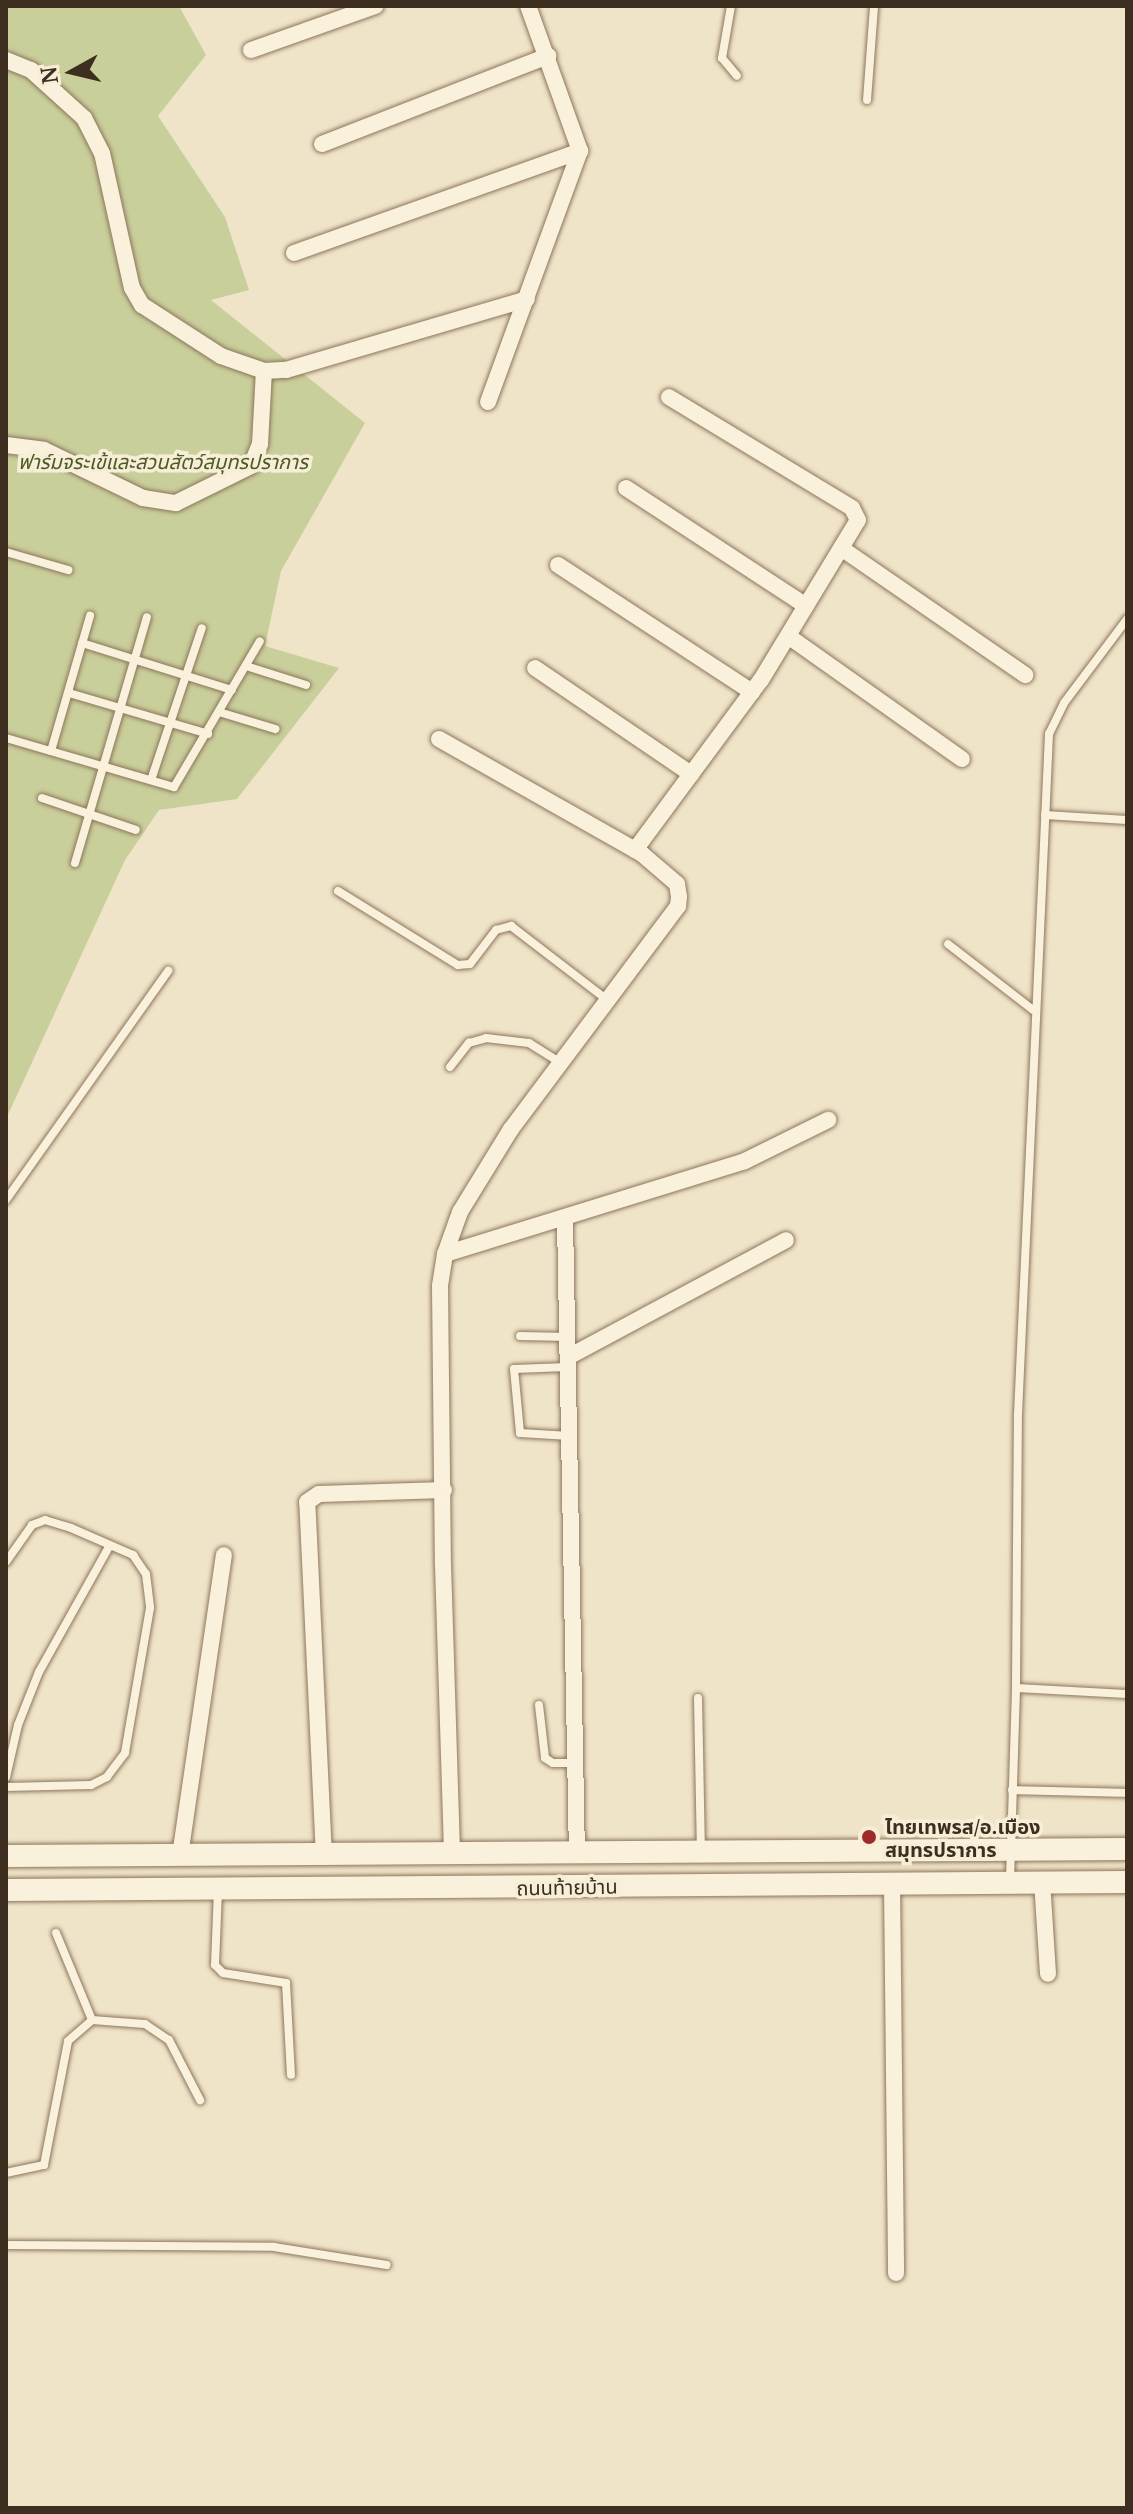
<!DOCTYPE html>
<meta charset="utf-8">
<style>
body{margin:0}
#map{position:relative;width:1133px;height:2514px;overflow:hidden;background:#f0e4c8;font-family:"Noto Serif","Noto Sans Thai",serif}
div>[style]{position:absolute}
.green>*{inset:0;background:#c9cf9b}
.roads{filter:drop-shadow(0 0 2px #8d765c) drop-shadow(0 0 2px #8d765c)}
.lane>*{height:8px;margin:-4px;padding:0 4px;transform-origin:4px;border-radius:4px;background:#faf1dc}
.street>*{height:16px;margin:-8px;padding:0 8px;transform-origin:8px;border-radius:8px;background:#faf1dc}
.secondary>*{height:22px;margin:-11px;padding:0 11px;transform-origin:11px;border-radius:11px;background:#faf1dc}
.dots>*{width:22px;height:22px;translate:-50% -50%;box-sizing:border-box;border:4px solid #f7eed8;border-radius:50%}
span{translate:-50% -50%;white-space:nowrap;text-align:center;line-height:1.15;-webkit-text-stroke:7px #f7eed8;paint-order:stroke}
.park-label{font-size:20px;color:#4d5a26;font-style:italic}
.poi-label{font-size:20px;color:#3d2e20;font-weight:700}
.left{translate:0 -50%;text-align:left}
.street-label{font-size:20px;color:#3d2e20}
.frame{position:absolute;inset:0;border:8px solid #3d2e20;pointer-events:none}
.north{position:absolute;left:32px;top:32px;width:80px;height:80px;-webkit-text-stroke:6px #f7eed8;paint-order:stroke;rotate:262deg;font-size:22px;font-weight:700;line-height:32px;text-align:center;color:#3d2e20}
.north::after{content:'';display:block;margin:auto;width:28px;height:36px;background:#3d2e20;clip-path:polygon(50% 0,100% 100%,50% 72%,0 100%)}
</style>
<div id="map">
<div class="green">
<div style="clip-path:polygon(6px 6px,179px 6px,206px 55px,158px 116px,225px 217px,249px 290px,211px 300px,365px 423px,281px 571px,265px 646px,339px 668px,237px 799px,159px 810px,125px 860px,6px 1119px)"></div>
</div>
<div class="roads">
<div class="lane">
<div style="left:731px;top:6px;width:53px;rotate:99.8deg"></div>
<div style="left:722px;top:58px;width:23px;rotate:50deg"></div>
<div style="left:867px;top:100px;width:94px;rotate:-85.7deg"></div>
<div style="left:6px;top:552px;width:65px;rotate:16.2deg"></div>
<div style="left:82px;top:643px;width:157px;rotate:17.4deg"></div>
<div style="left:246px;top:666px;width:63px;rotate:17.6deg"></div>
<div style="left:69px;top:693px;width:145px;rotate:16.4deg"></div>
<div style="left:219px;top:712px;width:59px;rotate:16.9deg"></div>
<div style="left:6px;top:738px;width:175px;rotate:16.3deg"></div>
<div style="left:174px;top:787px;width:169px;rotate:-59.5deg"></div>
<div style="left:51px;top:751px;width:141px;rotate:-73.9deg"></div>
<div style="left:151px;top:780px;width:160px;rotate:-71.5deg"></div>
<div style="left:42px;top:798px;width:99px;rotate:18.8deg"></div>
<div style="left:1045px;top:815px;width:82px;rotate:3.5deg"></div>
<div style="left:75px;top:863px;width:256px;rotate:-73.7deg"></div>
<div style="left:338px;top:891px;width:141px;rotate:31.7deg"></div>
<div style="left:458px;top:965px;width:12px;rotate:-5deg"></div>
<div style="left:470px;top:964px;width:43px;rotate:-52.6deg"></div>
<div style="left:496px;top:930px;width:16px;rotate:-15deg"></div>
<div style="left:511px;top:926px;width:120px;rotate:37.5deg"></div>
<div style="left:948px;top:944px;width:108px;rotate:37.8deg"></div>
<div style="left:450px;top:1067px;width:31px;rotate:-52deg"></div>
<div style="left:469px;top:1043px;width:18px;rotate:-16deg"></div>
<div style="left:486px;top:1038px;width:43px;rotate:6.6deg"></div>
<div style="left:529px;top:1043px;width:36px;rotate:32deg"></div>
<div style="left:6px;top:1200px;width:281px;rotate:-54.7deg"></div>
<div style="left:520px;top:1336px;width:49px;rotate:1.2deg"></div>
<div style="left:567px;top:1367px;width:53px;rotate:177.8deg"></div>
<div style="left:514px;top:1369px;width:64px;rotate:84.6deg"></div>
<div style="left:520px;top:1433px;width:50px;rotate:3.4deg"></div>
<div style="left:6px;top:1562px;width:45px;rotate:-54.9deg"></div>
<div style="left:32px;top:1525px;width:14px;rotate:-21deg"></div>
<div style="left:45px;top:1520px;width:27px;rotate:17deg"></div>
<div style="left:71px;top:1528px;width:68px;rotate:23.5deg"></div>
<div style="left:133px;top:1555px;width:23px;rotate:56deg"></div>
<div style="left:146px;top:1574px;width:34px;rotate:83deg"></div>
<div style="left:150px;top:1608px;width:147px;rotate:99.8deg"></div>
<div style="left:125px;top:1753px;width:30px;rotate:127deg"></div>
<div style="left:107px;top:1777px;width:18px;rotate:153deg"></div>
<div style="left:91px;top:1785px;width:85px;rotate:178.7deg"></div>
<div style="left:1016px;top:1688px;width:274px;rotate:-89.6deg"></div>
<div style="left:1018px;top:1414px;width:681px;rotate:-87.39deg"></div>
<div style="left:1049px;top:734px;width:34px;rotate:-64deg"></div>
<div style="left:1064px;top:703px;width:105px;rotate:-53.1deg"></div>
<div style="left:698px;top:1698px;width:151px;rotate:88.9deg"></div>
<div style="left:539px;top:1705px;width:53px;rotate:83.5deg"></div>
<div style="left:545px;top:1758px;width:9px;rotate:32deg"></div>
<div style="left:553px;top:1763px;width:22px"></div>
<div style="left:6px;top:1777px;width:53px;rotate:-77deg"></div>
<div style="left:18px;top:1725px;width:57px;rotate:-68.4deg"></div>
<div style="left:39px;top:1672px;width:145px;rotate:-60.8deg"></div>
<div style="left:1012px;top:1790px;width:115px;rotate:1.5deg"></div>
<div style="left:1010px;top:1880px;width:192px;rotate:-88.2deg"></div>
<div style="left:1016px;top:1688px;width:111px;rotate:3.1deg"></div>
<div style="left:218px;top:1890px;width:75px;rotate:92.3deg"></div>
<div style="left:215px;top:1965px;width:11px;rotate:45deg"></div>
<div style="left:223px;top:1973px;width:64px;rotate:9deg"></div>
<div style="left:286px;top:1983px;width:92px;rotate:86.9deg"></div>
<div style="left:56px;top:1933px;width:94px;rotate:67.5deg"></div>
<div style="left:6px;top:2173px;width:39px;rotate:-12deg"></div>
<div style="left:44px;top:2165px;width:126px;rotate:-79deg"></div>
<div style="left:68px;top:2041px;width:32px;rotate:-41deg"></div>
<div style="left:92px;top:2020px;width:53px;rotate:4.3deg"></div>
<div style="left:145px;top:2024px;width:29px;rotate:34deg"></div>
<div style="left:169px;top:2040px;width:68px;rotate:62.7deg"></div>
<div style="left:6px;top:2245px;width:268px;rotate:0.4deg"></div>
<div style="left:274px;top:2247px;width:114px;rotate:9.1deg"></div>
</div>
<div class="street">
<div style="left:251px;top:50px;width:132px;rotate:-19.5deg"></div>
<div style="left:6px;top:60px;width:27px;rotate:22deg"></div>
<div style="left:31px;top:70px;width:72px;rotate:42.2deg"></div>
<div style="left:84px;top:118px;width:39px;rotate:63deg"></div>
<div style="left:102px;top:153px;width:138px;rotate:77.5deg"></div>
<div style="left:132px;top:288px;width:20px;rotate:60deg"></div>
<div style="left:142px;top:305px;width:94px;rotate:32.8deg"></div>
<div style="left:221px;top:356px;width:46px;rotate:19.2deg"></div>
<div style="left:264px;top:371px;width:22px;rotate:-3deg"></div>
<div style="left:286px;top:370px;width:251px;rotate:-16.4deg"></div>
<div style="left:322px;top:144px;width:243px;rotate:-21.3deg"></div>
<div style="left:294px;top:253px;width:304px;rotate:-19.6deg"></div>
<div style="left:488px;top:402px;width:267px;rotate:-69.9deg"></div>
<div style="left:580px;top:151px;width:154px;rotate:-109.7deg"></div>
<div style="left:6px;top:445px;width:38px;rotate:7deg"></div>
<div style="left:44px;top:450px;width:110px;rotate:25.9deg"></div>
<div style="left:143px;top:498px;width:33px;rotate:9deg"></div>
<div style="left:176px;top:503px;width:84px;rotate:-26.3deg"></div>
<div style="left:251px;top:466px;width:24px;rotate:-68deg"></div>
<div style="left:260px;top:444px;width:73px;rotate:-86.9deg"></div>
<div style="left:626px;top:488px;width:215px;rotate:33.2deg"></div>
<div style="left:841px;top:548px;width:224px;rotate:34.6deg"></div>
<div style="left:558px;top:565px;width:232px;rotate:33.2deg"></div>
<div style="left:788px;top:636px;width:213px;rotate:35.3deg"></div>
<div style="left:535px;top:668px;width:189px;rotate:34.2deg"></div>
<div style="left:439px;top:739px;width:233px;rotate:29.5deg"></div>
<div style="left:642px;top:854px;width:46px;rotate:40.6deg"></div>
<div style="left:677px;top:884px;width:13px;rotate:81deg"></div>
<div style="left:679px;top:897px;width:9px;rotate:96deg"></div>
<div style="left:678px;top:906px;width:279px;rotate:126.8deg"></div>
<div style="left:511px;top:1129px;width:97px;rotate:121.6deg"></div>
<div style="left:460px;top:1212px;width:45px;rotate:109.7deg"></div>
<div style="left:445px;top:1254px;width:32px;rotate:99deg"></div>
<div style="left:440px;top:1286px;width:279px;rotate:89.4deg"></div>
<div style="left:443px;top:1565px;width:290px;rotate:88.2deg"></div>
<div style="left:635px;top:850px;width:212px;rotate:-53.5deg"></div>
<div style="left:761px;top:680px;width:187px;rotate:-58.8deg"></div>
<div style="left:858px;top:520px;width:13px;rotate:-117deg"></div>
<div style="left:852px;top:508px;width:214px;rotate:-148.8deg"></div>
<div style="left:565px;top:1220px;width:634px;rotate:88.92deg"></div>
<div style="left:445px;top:1254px;width:314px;rotate:-17.2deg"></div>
<div style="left:745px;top:1161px;width:93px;rotate:-26.3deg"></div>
<div style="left:570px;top:1356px;width:245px;rotate:-28.2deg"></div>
<div style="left:180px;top:1856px;width:304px;rotate:-81.7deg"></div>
<div style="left:324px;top:1857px;width:355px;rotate:-92.7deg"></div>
<div style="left:307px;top:1502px;width:14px;rotate:-34deg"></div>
<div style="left:319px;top:1494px;width:125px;rotate:-1.8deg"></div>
<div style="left:1042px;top:1881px;width:93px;rotate:86.3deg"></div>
<div style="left:892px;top:1883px;width:390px;rotate:89.4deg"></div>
</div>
<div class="secondary">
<div style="left:6px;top:1856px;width:1121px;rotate:-0.36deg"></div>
<div style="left:6px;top:1890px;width:1121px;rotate:-0.41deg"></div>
</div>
</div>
<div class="dots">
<div style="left:869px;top:1837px;background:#9e2a2b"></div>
</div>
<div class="park-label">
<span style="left:163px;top:461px">ฟาร์มจระเข้และสวนสัตว์สมุทรปราการ</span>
</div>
<div class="poi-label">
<span class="left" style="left:885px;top:1838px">ไทยเทพรส/อ.เมือง<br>สมุทรปราการ</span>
</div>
<div class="street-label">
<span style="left:567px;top:1887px;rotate:-1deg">ถนนท้ายบ้าน</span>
</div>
<div class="frame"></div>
<div class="north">N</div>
</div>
